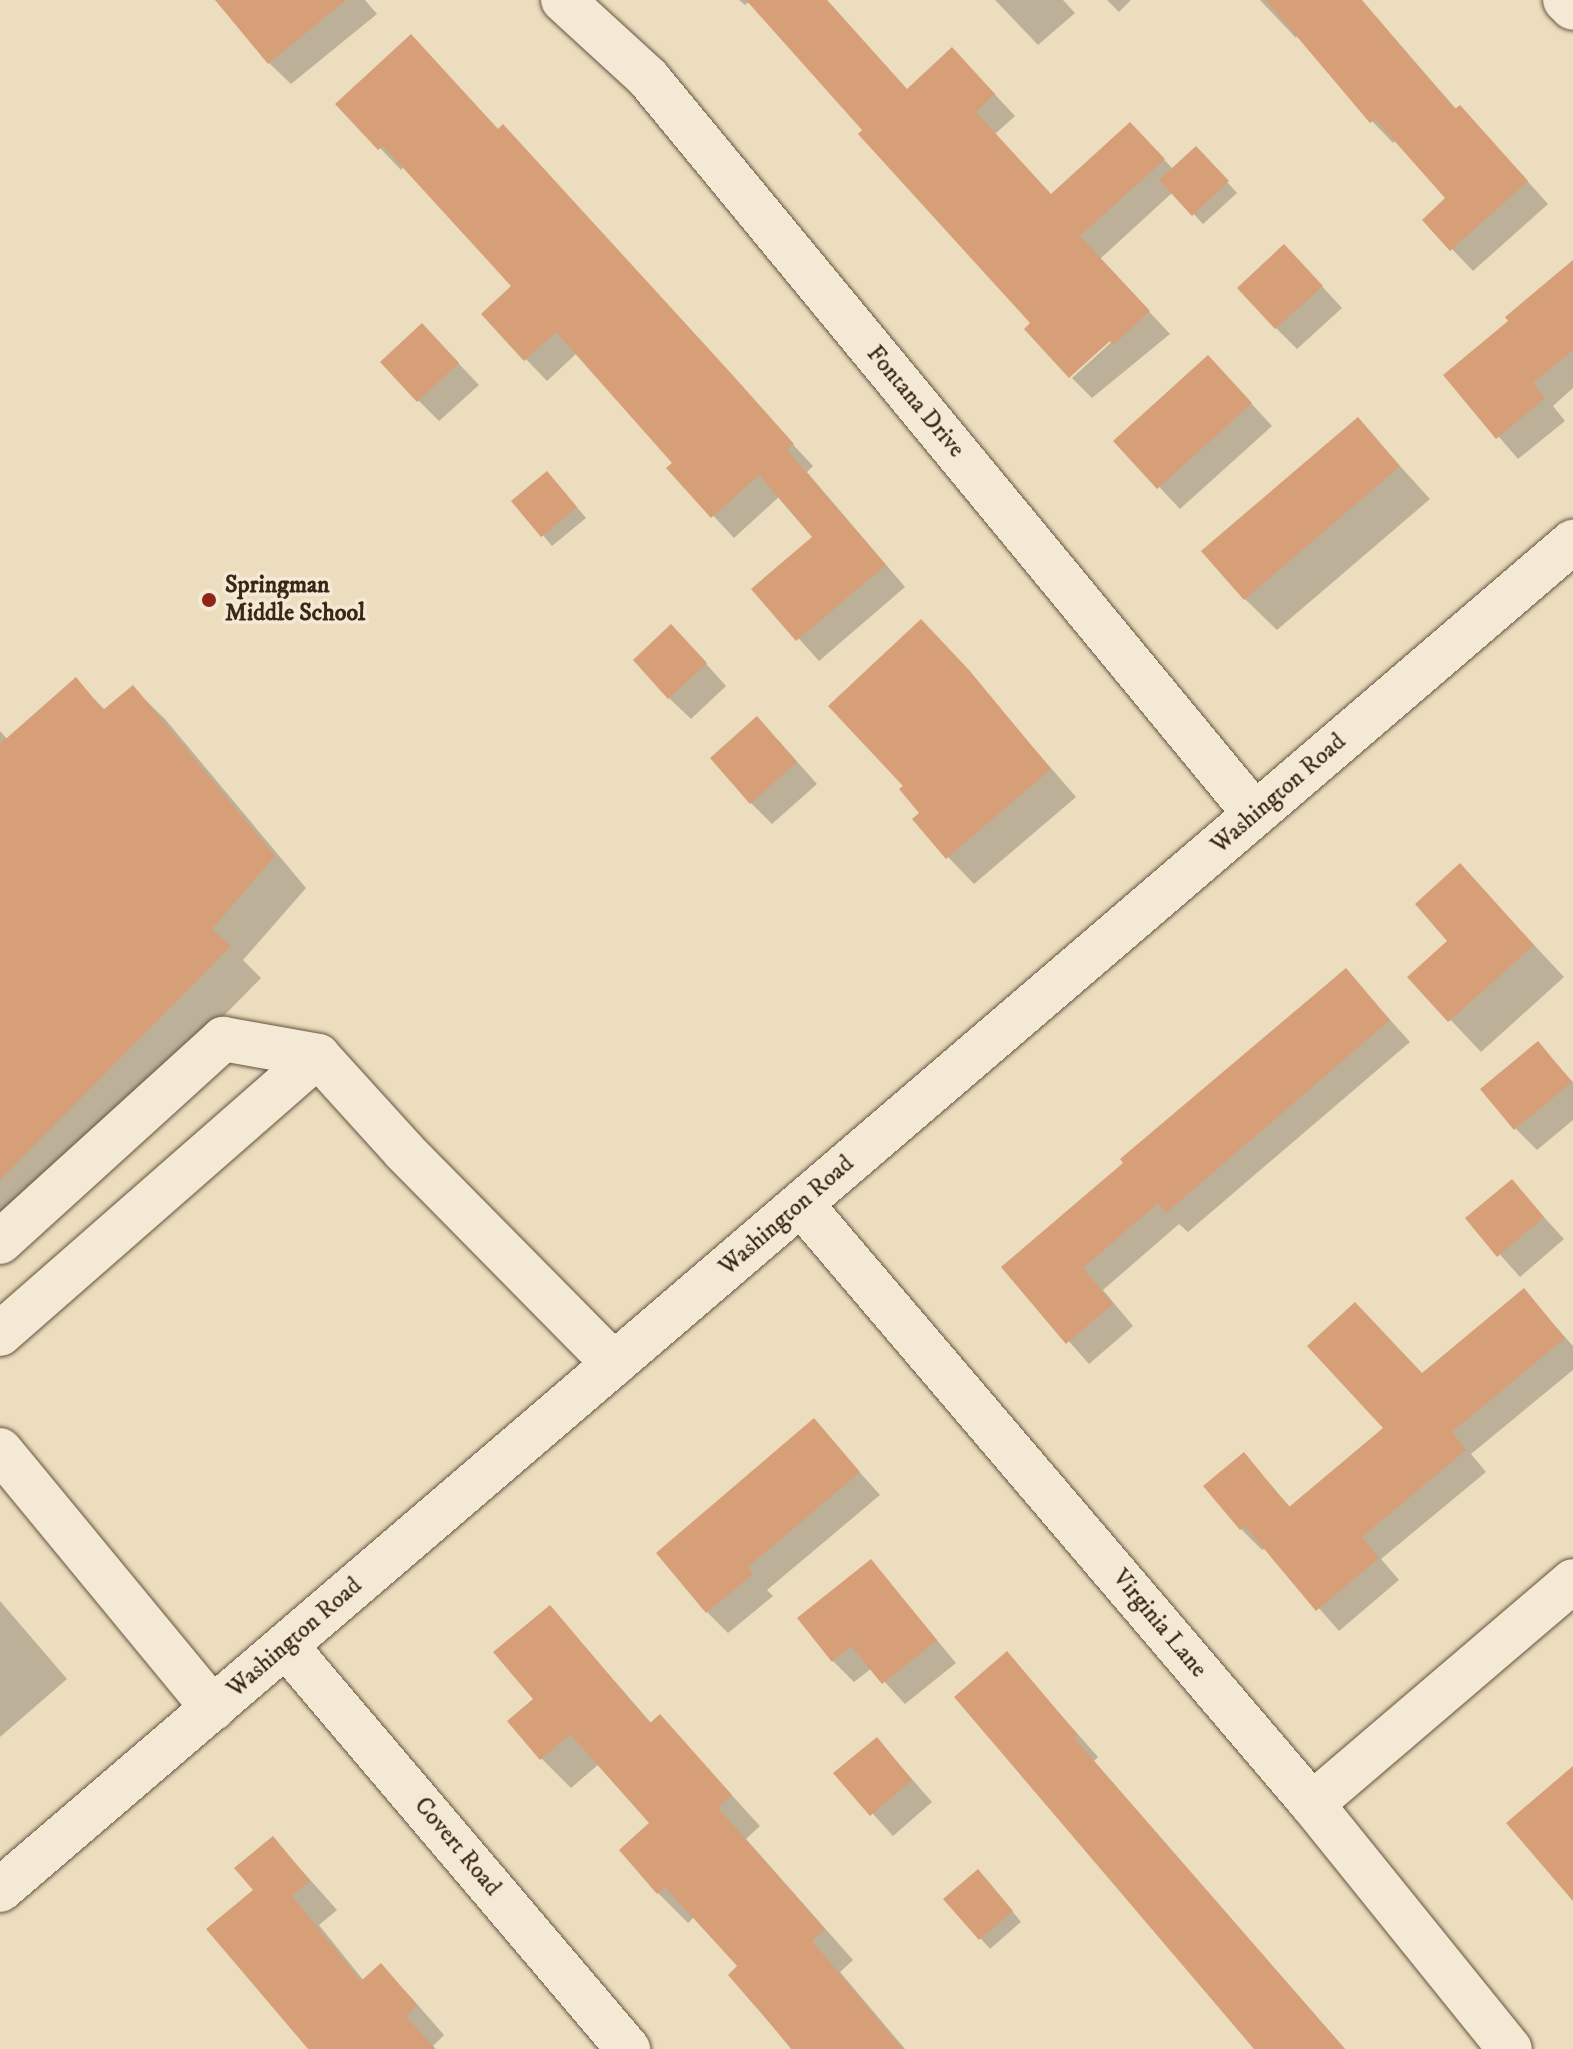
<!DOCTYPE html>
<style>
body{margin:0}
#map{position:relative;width:1573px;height:2049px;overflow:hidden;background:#ecddbe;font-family:"IM FELL DW Pica",serif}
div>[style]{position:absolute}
.shadow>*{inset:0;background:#0003}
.building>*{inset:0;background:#d69f78}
.roads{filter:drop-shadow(0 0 2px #66543f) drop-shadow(0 0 2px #66543f)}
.minor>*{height:44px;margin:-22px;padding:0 22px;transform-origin:22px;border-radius:22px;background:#f3e9d5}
.dots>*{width:22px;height:22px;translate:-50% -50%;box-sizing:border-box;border:4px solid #f3e9d5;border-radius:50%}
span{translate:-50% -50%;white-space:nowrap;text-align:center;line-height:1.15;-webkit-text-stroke:7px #f3e9d5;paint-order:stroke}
.street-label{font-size:24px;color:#3a2615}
.poi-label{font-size:24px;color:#3a2615;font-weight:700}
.left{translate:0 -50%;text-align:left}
</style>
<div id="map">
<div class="shadow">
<div style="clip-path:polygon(245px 0,365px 0,377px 14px,291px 84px,269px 63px)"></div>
<div style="clip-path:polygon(739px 0,827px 0,908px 91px,973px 71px,1015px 116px,995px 134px,1052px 196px,1151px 146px,1173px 169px,1206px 159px,1237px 193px,1203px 224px,1173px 192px,1100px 259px,1170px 334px,1092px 398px,1072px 378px,1118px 336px,1033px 323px,750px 1px,745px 5px)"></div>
<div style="clip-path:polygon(995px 0,1063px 0,1075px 13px,1038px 45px)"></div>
<div style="clip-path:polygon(1107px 0,1131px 0,1119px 12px)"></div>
<div style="clip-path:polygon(1260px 0,1361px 0,1457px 110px,1481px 129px,1548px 204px,1473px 271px,1452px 249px,1448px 199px,1396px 140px,1393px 143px,1372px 121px,1298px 35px,1296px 38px)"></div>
<div style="clip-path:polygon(338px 104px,499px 131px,813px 466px,807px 472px,905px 587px,819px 661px,754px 589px,815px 537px,780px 496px,734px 538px,669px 468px,674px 463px,577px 353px,547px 381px,483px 314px,514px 286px,404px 166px,401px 170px)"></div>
<div style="clip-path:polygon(1573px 263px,1573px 388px,1553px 406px,1565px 421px,1518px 459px,1446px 375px,1511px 322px)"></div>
<div style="clip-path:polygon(1305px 268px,1342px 308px,1297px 349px,1276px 328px)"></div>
<div style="clip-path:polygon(443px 347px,479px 385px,439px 421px,418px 400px)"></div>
<div style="clip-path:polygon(1229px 379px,1272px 426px,1180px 509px,1116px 441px)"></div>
<div style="clip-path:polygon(1358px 420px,1430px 499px,1277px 630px,1245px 599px)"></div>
<div style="clip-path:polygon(557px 484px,586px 518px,552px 546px,514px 501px)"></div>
<div style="clip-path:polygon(692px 648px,726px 686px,691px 719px,669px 698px)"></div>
<div style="clip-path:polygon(948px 649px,1076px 797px,974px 884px,948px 857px,922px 813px)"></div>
<div style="clip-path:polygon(76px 680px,105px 710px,133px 688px,165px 719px,306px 888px,243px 960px,261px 978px,52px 1191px,0 1262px,0 731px,8px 740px)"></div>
<div style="clip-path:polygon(778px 740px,817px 784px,772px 824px,751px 803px)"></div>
<div style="clip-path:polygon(1460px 866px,1564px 977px,1481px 1052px,1410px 977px,1450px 941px)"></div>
<div style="clip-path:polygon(1346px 971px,1410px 1042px,1188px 1232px,1179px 1224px,1103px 1290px,1133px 1326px,1089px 1364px,1004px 1268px)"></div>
<div style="clip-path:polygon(1538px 1044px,1573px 1082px,1573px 1120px,1537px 1150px,1516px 1129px)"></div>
<div style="clip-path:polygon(1512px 1182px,1564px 1239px,1520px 1277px,1468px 1219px)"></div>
<div style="clip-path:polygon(1524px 1291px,1573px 1346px,1573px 1370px,1471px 1454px,1486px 1472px,1381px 1559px,1399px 1580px,1339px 1631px,1266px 1548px,1262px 1550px,1241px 1529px,1206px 1486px,1244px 1455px,1291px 1508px,1386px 1428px,1422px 1375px)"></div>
<div style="clip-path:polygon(814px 1421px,880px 1495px,767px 1590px,773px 1596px,728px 1633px,707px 1612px)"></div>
<div style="clip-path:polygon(871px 1561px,956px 1663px,905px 1704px,872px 1668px,854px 1682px,833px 1661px)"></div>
<div style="clip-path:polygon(0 1601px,67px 1679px,0 1737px)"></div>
<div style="clip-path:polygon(550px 1607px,652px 1724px,660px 1717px,760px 1826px,746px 1839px,853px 1960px,840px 1972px,905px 2049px,791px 2049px,731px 1975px,740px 1966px,695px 1916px,688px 1923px,658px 1893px,652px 1823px,599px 1764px,571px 1788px,541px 1758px,536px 1699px)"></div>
<div style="clip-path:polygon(1007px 1654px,1098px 1757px,1094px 1761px,1345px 2049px,1257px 2049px)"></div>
<div style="clip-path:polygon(877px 1739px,932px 1802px,893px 1836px,836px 1773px)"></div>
<div style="clip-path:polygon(273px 1838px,337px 1910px,319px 1925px,364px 1981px,381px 1966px,409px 1995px,444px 2035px,433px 2046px,436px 2049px,312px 2049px,256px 1891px)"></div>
<div style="clip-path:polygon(988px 1882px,1021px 1922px,990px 1949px,946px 1899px)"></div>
</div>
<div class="building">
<div style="clip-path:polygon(215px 0,346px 0,268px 64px)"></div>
<div style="clip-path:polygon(746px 0,827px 0,907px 89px,952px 47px,995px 94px,976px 112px,1051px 194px,1130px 122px,1165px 159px,1080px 236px,1150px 311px,1113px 345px,1110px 341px,1069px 378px,1024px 329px,1030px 323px,858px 134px,862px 130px)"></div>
<div style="clip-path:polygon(1266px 0,1362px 0,1455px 109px,1460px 105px,1528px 181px,1450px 251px,1422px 220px,1445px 198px,1375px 119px,1370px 123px)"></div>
<div style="clip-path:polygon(411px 34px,498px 129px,503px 124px,728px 370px,794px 444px,787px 450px,886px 565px,796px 641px,751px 589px,812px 537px,759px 475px,711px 518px,666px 468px,672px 463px,556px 332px,524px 361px,481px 314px,511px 286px,383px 146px,378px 150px,335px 104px)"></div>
<div style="clip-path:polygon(1196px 146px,1229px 181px,1192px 216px,1159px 180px)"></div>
<div style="clip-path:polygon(1284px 244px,1323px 286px,1275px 329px,1237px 288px)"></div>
<div style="clip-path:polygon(1573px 260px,1573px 350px,1533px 383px,1545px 398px,1496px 439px,1443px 375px,1508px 321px,1505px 317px)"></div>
<div style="clip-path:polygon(422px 323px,459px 363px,417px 402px,380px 362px)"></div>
<div style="clip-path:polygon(1208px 355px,1252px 403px,1157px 489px,1113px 441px)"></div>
<div style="clip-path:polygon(1358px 417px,1400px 466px,1244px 600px,1201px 551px)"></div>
<div style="clip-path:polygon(547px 471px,577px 507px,541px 537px,511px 501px)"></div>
<div style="clip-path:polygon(921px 619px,969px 670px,1051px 769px,946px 859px,912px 819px,919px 813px,899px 789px,903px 786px,828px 706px)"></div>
<div style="clip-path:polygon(671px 624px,707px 663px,668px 699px,633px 660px)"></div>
<div style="clip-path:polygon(76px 677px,103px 710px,133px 685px,275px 856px,212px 929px,231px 946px,0 1180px,0 744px)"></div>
<div style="clip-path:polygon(757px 716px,797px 762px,750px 804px,710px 758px)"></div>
<div style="clip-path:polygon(1460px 863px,1534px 945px,1448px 1022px,1407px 977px,1447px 941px,1415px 904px)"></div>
<div style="clip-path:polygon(1346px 968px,1390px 1020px,1166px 1213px,1158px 1203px,1083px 1268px,1113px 1304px,1066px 1344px,1001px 1267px,1123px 1163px,1120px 1159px)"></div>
<div style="clip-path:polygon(1538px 1041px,1572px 1082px,1514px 1130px,1480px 1089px)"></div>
<div style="clip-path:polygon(1512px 1179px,1544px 1217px,1497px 1257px,1465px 1218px)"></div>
<div style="clip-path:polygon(1524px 1288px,1565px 1338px,1452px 1432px,1466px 1450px,1362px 1537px,1379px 1558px,1316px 1611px,1245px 1526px,1240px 1530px,1203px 1486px,1244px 1452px,1289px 1507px,1383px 1428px,1307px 1346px,1355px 1302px,1422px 1373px)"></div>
<div style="clip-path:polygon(814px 1418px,860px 1472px,748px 1567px,753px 1574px,706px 1613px,656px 1553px)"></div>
<div style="clip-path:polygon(871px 1559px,937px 1640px,882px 1684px,851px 1646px,832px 1662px,797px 1618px)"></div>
<div style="clip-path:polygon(550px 1605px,650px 1723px,660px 1714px,732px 1795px,718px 1808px,825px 1929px,812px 1941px,903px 2049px,792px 2049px,728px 1975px,737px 1966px,665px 1887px,657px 1894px,619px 1850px,649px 1823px,570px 1734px,540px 1760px,507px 1721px,533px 1699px,493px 1652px)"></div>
<div style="clip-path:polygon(1007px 1651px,1078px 1735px,1074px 1738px,1345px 2049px,1254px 2049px,954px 1697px)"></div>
<div style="clip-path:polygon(877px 1737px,912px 1780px,870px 1816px,833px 1773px)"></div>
<div style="clip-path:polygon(1573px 1766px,1573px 1901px,1506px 1823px)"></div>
<div style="clip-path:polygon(273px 1836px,310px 1881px,292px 1896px,361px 1981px,381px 1963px,417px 2005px,406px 2016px,435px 2049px,308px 2049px,206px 1929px,253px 1890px,234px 1868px)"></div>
<div style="clip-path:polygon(978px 1869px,1013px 1911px,979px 1940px,943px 1899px)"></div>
</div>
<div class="roads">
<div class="minor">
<div style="left:563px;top:0;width:115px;rotate:42.5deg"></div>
<div style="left:648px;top:78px;width:954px;rotate:50.49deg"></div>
<div style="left:1565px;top:0;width:11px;rotate:45deg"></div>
<div style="left:801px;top:1204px;width:788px;rotate:49.58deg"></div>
<div style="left:1312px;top:1804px;width:315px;rotate:51.1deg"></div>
<div style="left:0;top:1242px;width:302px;rotate:-42.3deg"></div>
<div style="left:223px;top:1039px;width:97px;rotate:10.1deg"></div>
<div style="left:318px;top:1056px;width:128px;rotate:47.8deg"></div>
<div style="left:404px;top:1151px;width:299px;rotate:45.4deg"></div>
<div style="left:0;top:1334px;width:422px;rotate:-41.2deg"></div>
<div style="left:0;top:1450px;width:335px;rotate:50.5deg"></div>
<div style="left:286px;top:1646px;width:529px;rotate:49.68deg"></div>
<div style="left:1312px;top:1804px;width:343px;rotate:-40.5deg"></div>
<div style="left:0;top:1890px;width:2072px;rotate:-40.6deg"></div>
</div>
</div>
<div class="dots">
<div style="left:209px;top:600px;background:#8f2418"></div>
</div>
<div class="street-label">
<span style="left:915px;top:402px;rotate:50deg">Fontana Drive</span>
<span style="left:1279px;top:794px;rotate:-41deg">Washington Road</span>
<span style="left:787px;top:1216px;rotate:-41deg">Washington Road</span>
<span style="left:1159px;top:1624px;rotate:50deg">Virginia Lane</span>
<span style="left:295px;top:1638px;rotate:-41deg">Washington Road</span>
<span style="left:457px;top:1847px;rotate:50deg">Covert Road</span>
</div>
<div class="poi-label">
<span class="left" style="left:225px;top:600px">Springman<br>Middle School</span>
</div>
</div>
